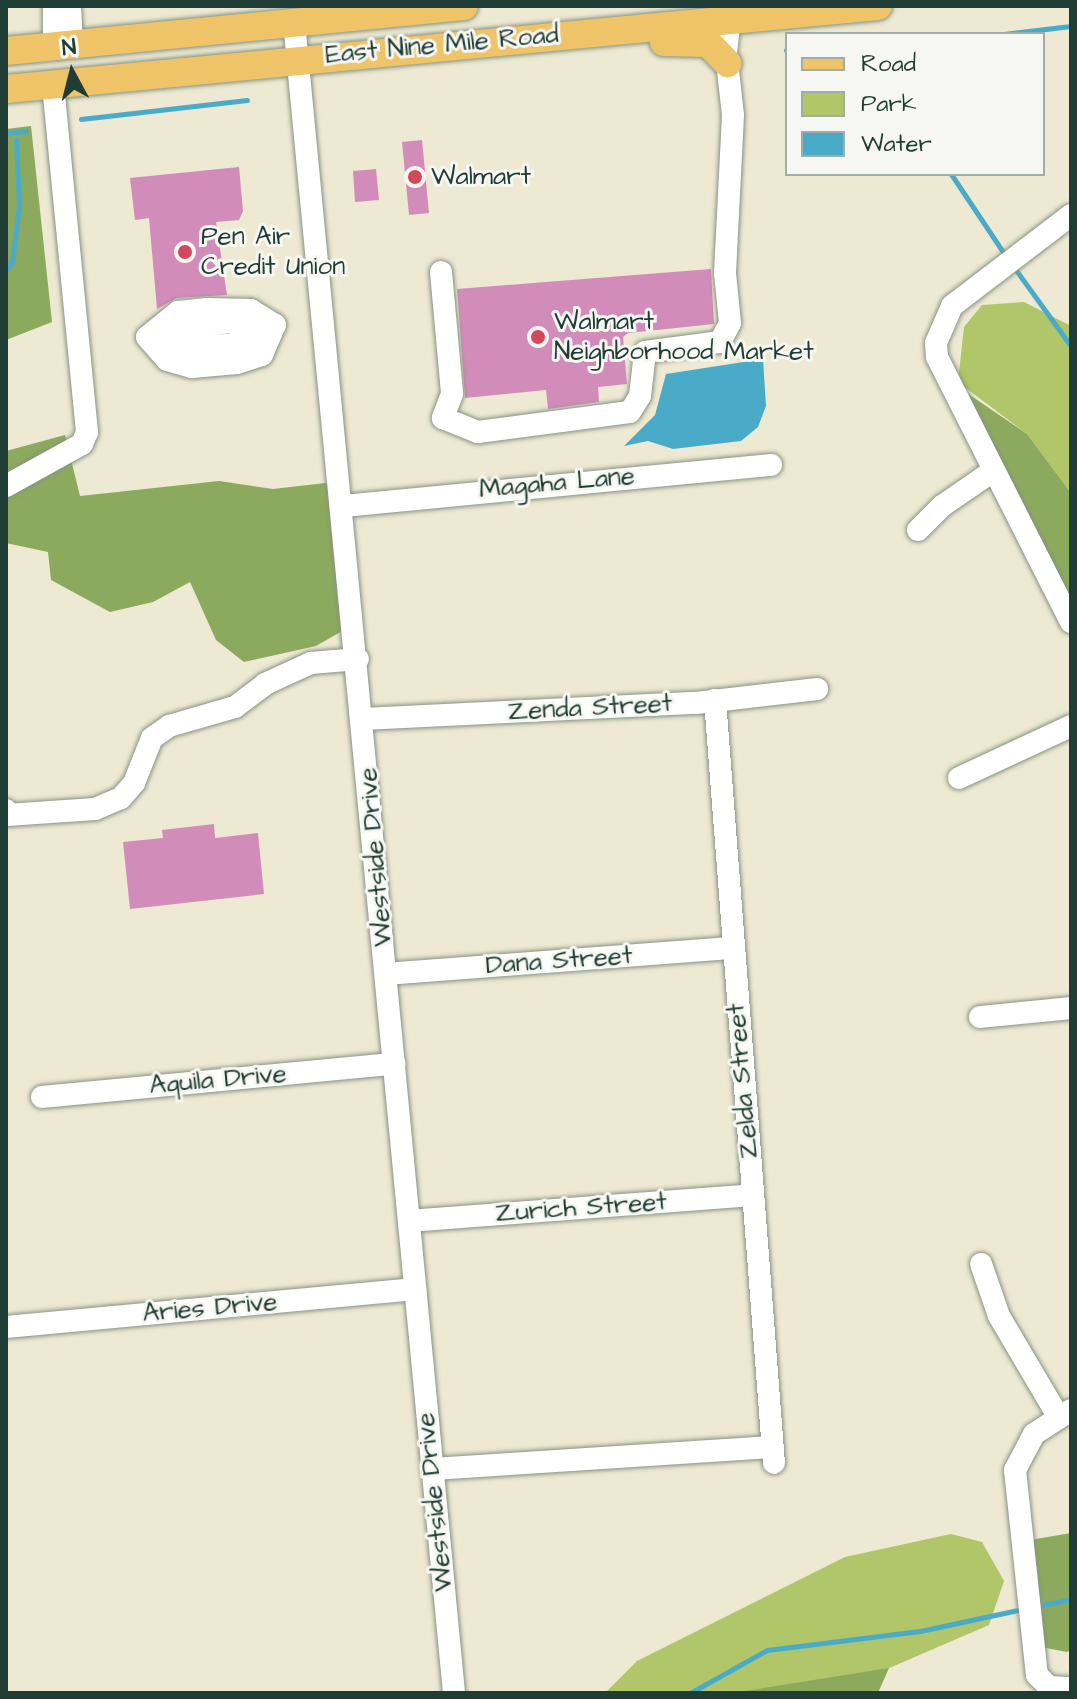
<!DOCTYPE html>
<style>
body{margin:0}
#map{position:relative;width:1077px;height:1699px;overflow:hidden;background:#ede9d2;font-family:"Architects Daughter",sans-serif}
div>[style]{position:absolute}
.green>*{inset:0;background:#b1c569}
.forest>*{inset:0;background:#8caa5d}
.water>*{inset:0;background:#4aabc9}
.stream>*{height:5px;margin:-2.5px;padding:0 2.5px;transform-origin:2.5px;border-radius:2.5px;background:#4aabc9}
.building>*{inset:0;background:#d28cb9}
.roads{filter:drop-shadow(0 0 2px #869383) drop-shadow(0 0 2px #869383)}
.minor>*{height:22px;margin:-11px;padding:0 11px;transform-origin:11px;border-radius:11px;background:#fff}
.major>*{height:28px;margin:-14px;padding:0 14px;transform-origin:14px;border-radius:14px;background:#efc469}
.dots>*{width:22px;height:22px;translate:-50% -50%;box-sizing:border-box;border:4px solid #f6f6f2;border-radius:50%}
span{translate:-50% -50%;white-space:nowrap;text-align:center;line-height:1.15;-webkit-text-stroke:6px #f6f6f2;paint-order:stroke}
.street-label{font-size:26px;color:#1f3d34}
.poi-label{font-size:26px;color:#1f3d34}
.left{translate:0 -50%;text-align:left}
.frame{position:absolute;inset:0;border:8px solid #1f3d34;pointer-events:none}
.legend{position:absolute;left:785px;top:32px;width:260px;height:144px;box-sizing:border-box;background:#f6f6f2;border:2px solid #a0aca6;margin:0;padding:10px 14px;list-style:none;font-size:24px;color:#1f3d34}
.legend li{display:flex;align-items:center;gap:16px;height:40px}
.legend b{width:40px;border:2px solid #a0aca6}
.north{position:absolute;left:32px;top:32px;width:80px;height:80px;-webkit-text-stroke:6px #f6f6f2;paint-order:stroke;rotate:353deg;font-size:22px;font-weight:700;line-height:32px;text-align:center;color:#1f3d34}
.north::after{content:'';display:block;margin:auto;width:28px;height:36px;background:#1f3d34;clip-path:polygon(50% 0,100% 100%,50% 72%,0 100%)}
</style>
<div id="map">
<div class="green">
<div style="clip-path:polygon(1024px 302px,1071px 326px,1071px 493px,1027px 434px,958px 382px,964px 327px,982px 305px)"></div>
<div style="clip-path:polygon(951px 1534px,982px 1542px,1004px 1581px,989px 1625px,887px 1669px,839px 1678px,740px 1693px,605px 1693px,637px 1661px,845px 1557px)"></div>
</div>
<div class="forest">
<div style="clip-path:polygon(31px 126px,52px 322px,6px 340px,6px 129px)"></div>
<div style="clip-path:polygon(961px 389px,1027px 434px,1071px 493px,1071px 605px)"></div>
<div style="clip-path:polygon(65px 435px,80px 496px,219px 481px,273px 489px,334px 482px,344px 630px,316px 646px,244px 662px,216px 640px,190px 582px,153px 602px,110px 612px,51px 580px,48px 552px,6px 543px,6px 451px)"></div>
<div style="clip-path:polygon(1071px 1533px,1071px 1650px,1067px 1652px,1041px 1647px,1030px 1540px)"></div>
<div style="clip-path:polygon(889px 1668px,878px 1693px,740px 1693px,745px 1691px)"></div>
</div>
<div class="water">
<div style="clip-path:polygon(763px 359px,766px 406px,758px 427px,741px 441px,673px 449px,648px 441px,624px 446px,655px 415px,666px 374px)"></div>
</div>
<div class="stream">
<div style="left:1004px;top:34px;width:67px;rotate:-6.8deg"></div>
<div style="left:786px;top:50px;width:1px"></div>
<div style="left:81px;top:119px;width:167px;rotate:-6.5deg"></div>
<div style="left:6px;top:133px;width:20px;rotate:-6deg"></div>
<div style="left:951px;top:174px;width:101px;rotate:56.3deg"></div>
<div style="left:1013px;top:266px;width:99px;rotate:54.1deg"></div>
<div style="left:6px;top:270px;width:10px;rotate:-53deg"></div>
<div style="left:12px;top:262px;width:56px;rotate:-82.9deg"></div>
<div style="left:19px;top:206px;width:66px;rotate:-92.6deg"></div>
<div style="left:1036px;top:1606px;width:36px;rotate:-11deg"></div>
<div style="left:690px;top:1693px;width:88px;rotate:-29.2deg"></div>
<div style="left:767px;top:1650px;width:154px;rotate:-7.1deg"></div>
<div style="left:920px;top:1631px;width:105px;rotate:-12.1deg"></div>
</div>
<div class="building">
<div style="clip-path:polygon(422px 140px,429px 213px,409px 215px,402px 142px)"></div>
<div style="clip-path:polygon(239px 167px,243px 211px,239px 220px,216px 222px,227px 295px,177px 298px,157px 309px,149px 218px,135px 220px,130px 178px)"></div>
<div style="clip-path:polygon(376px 169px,379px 200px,355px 202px,353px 171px)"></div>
<div style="clip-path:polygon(711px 269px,714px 324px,628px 333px,623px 337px,627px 384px,598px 387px,599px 402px,548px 409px,546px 390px,465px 398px,457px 289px)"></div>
<div style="clip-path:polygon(214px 824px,215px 838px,258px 833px,264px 894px,130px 909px,123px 842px,163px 838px,162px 830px)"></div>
</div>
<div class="roads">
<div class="minor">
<div style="left:54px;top:6px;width:40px;rotate:90deg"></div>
<div style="left:70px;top:6px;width:38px;rotate:87deg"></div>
<div style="left:294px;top:22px;width:1679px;rotate:84.53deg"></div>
<div style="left:1071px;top:215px;width:150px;rotate:142.6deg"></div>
<div style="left:952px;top:306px;width:40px;rotate:113.4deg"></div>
<div style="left:936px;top:343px;width:14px;rotate:86deg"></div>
<div style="left:937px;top:357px;width:297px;rotate:63.2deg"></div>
<div style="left:441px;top:272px;width:122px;rotate:84.8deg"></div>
<div style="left:452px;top:394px;width:26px;rotate:111deg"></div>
<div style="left:443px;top:418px;width:38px;rotate:22deg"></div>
<div style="left:478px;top:432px;width:153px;rotate:-7.5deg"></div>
<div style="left:630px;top:412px;width:19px;rotate:-58deg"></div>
<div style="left:640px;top:396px;width:44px;rotate:-83.5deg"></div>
<div style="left:645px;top:352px;width:76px;rotate:-7.6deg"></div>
<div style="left:720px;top:342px;width:21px;rotate:-62deg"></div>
<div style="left:730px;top:323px;width:50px;rotate:-95.7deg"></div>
<div style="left:725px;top:273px;width:158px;rotate:-87.1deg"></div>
<div style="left:733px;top:115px;width:62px;rotate:-96.4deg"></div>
<div style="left:726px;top:53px;width:46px;rotate:-83.8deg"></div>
<div style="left:164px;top:332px;width:67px;rotate:-8.6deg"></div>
<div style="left:230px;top:322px;width:26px;rotate:4deg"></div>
<div style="left:147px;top:337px;width:30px;rotate:49deg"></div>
<div style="left:167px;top:360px;width:26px;rotate:16deg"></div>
<div style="left:192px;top:367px;width:45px;rotate:-5.1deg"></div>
<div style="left:237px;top:363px;width:26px;rotate:-18deg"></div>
<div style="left:262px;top:355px;width:33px;rotate:-67deg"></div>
<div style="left:147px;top:337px;width:40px;rotate:-39deg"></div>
<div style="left:178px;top:312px;width:29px;rotate:-6deg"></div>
<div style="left:207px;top:309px;width:44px;rotate:1.3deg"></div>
<div style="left:251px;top:310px;width:28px;rotate:32deg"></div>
<div style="left:156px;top:341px;width:33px;rotate:14deg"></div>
<div style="left:188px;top:349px;width:45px;rotate:-6.3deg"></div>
<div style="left:233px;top:344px;width:46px;rotate:-24.3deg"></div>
<div style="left:6px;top:486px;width:87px;rotate:-28.9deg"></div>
<div style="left:82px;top:444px;width:13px;rotate:-67deg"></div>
<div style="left:87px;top:432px;width:350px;rotate:-95.6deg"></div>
<div style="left:344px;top:506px;width:429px;rotate:-5.5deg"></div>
<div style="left:918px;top:530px;width:34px;rotate:-45deg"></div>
<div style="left:942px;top:506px;width:62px;rotate:-34.5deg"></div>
<div style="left:715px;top:700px;width:765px;rotate:85.58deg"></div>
<div style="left:363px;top:719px;width:333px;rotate:-2.8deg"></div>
<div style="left:696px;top:703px;width:122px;rotate:-6.6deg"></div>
<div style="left:959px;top:778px;width:123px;rotate:-24.9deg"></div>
<div style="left:6px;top:810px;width:5px;rotate:79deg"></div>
<div style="left:7px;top:815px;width:88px;rotate:-3.9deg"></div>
<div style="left:95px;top:809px;width:28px;rotate:-23deg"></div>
<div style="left:121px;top:798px;width:20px;rotate:-49deg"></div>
<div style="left:134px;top:783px;width:48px;rotate:-68.2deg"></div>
<div style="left:152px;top:738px;width:21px;rotate:-35deg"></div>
<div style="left:169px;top:726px;width:69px;rotate:-16.1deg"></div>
<div style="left:235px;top:707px;width:38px;rotate:-37deg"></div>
<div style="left:265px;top:684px;width:51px;rotate:-24.5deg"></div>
<div style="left:311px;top:663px;width:47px;rotate:-4.9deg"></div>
<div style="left:386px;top:974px;width:348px;rotate:-4.3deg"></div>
<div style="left:980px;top:1017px;width:91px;rotate:-5.6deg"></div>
<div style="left:42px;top:1097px;width:354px;rotate:-5.4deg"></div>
<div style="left:409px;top:1221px;width:344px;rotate:-4.3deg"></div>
<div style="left:981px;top:1264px;width:55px;rotate:70.9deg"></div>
<div style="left:999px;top:1316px;width:118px;rotate:59.5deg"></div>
<div style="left:6px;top:1327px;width:411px;rotate:-5.3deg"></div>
<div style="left:1071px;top:1410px;width:44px;rotate:147deg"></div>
<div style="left:1034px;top:1434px;width:41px;rotate:117.8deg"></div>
<div style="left:1015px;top:1470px;width:206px;rotate:83.9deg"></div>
<div style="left:1037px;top:1675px;width:17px;rotate:45deg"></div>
<div style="left:1049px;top:1687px;width:22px;rotate:3deg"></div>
<div style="left:432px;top:1469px;width:341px;rotate:-3.7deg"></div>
</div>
<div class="major">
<div style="left:664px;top:42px;width:44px;rotate:1.3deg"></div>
<div style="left:708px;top:43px;width:28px;rotate:46deg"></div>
<div style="left:6px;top:51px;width:460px;rotate:-5.6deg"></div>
<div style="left:6px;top:89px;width:876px;rotate:-5.44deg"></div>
</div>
</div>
<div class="dots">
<div style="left:415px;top:177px;background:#d1495b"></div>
<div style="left:185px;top:252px;background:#d1495b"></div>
<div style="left:538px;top:337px;background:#d1495b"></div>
</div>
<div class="street-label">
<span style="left:442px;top:45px;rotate:-5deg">East Nine Mile Road</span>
<span style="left:557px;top:483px;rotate:-5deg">Magaha Lane</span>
<span style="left:590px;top:708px;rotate:-3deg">Zenda Street</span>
<span style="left:376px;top:857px;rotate:-95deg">Westside Drive</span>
<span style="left:559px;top:961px;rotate:-4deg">Dana Street</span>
<span style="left:218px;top:1080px;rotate:-5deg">Aquila Drive</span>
<span style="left:743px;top:1081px;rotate:-95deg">Zelda Street</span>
<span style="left:581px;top:1208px;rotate:-4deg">Zurich Street</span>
<span style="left:210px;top:1308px;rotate:-5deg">Aries Drive</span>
<span style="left:435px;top:1502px;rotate:-96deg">Westside Drive</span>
</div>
<div class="poi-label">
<span class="left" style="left:431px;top:177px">Walmart</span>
<span class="left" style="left:201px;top:252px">Pen Air<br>Credit Union</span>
<span class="left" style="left:554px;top:337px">Walmart<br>Neighborhood Market</span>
</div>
<div class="frame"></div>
<ul class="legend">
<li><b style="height:10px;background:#efc469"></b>Road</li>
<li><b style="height:22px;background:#b1c569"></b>Park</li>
<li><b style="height:22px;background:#4aabc9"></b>Water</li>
</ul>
<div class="north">N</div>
</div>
